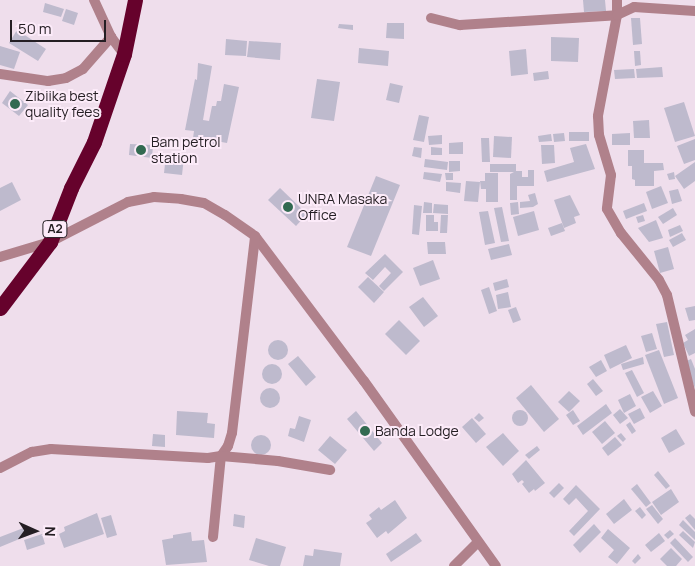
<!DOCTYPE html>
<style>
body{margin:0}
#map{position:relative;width:695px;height:566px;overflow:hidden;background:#efdeec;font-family:Manrope,sans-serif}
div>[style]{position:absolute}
.building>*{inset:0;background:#bebacd}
.round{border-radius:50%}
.street>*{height:10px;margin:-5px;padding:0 5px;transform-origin:5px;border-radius:5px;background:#b0818b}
.highway>*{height:15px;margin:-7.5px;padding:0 7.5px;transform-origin:7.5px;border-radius:7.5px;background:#66022c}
.dots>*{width:14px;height:14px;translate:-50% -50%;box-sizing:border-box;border:2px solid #fcebf9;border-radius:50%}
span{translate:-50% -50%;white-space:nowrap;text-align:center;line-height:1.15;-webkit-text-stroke:4px #fcebf9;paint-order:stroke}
.shield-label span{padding:1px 4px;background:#fcebf9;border:1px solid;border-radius:4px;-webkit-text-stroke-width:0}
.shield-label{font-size:12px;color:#241e23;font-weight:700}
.poi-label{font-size:14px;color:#241e23}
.left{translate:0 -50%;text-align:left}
.north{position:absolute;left:10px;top:506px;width:50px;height:50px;-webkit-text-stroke:4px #fcebf9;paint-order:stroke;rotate:92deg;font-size:14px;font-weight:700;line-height:20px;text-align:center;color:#241e23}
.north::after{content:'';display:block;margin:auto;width:18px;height:22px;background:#241e23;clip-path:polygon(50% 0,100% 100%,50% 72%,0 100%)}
.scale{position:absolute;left:10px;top:20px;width:96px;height:22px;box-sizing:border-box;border:2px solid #241e23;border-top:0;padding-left:6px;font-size:15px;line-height:18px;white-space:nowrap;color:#241e23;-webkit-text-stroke:4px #fcebf9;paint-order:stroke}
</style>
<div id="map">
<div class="building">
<div style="clip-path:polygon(583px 0,605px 0,606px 11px,584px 12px)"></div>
<div style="clip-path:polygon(45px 3px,64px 9px,61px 17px,43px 12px)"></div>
<div style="clip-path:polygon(66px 9px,78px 13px,74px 25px,62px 21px)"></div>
<div style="clip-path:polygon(631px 18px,640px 18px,642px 44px,633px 45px)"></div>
<div style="clip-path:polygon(387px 23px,404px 23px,404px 39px,386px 38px)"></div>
<div style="clip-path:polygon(339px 24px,353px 25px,353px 30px,338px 28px)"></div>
<div style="clip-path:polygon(17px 30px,46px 49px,38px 61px,9px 43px)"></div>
<div style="clip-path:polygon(551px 37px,579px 38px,578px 62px,551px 61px)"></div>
<div style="clip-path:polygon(226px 39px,247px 41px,246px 56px,225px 55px)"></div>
<div style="clip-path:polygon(249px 41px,281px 43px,280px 60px,247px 57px)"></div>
<div style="clip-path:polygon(0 46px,20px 52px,14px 69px,0 65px)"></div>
<div style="clip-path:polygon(359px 48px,389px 51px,388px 66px,358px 63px)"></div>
<div style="clip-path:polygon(526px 49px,528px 74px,511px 76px,509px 51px)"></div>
<div style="clip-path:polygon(634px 51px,640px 51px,641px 65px,635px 66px)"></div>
<div style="clip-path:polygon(198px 63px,212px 66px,203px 120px,209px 121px,212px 106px,216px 106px,217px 101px,221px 101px,224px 84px,239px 87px,227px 143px,216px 141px,216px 145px,203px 143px,203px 140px,193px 138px,194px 131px,185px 130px,195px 79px,197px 80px)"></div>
<div style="clip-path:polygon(662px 67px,663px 77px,637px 78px,636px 69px)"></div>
<div style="clip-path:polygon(634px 69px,635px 78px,615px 79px,614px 70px)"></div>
<div style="clip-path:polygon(548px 71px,549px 79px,534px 81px,533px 73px)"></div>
<div style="clip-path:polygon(317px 79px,340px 82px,334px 121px,311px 118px)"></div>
<div style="clip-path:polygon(390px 83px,403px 86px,399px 103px,386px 100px)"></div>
<div style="clip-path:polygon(10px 91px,28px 105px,19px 116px,2px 103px)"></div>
<div style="clip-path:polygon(684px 102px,695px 136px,675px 142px,664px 108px)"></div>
<div style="clip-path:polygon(419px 115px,429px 117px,424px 142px,413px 140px)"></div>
<div style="clip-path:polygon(649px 120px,650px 138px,634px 138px,633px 121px)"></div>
<div style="clip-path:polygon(569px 132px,589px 132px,589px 141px,569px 141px)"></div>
<div style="clip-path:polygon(564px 133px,565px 141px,554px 142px,553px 134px)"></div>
<div style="clip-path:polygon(630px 133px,630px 145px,612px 145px,612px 134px)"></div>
<div style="clip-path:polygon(551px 134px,552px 141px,539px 142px,538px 136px)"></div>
<div style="clip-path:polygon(442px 135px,442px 144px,429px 145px,428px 136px)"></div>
<div style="clip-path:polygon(494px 136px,512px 137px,511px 158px,493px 157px)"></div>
<div style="clip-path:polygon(481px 138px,489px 138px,490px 162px,482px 162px)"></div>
<div style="clip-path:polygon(695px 139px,695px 160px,684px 164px,677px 146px)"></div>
<div style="clip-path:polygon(463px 142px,463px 154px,449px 154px,449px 143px)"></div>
<div style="clip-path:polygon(130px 144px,153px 145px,152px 158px,129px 155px)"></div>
<div style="clip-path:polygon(586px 144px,595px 169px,547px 182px,544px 171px,574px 162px,570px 148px)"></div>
<div style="clip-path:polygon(541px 145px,554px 145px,555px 163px,542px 164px)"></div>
<div style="clip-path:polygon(414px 147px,422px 148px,421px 158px,412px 156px)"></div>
<div style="clip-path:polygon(431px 147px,442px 148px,442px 155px,431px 155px)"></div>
<div style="clip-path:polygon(628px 150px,644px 150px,644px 163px,663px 163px,664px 170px,654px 171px,654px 186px,635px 186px,635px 180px,632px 179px,632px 166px,628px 166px)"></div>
<div style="clip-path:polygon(166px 155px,184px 157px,182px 175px,164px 173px)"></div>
<div style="clip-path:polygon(425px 159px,448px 162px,447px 170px,424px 167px)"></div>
<div style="clip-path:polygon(449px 161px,460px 161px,460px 171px,449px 172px)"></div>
<div style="clip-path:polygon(695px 162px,695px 181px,684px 189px,675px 176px)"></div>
<div style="clip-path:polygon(490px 164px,516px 164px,516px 171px,522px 171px,522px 177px,528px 177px,528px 170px,534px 170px,534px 186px,517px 186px,517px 200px,510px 200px,510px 174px,514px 172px,490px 172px)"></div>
<div style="clip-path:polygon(424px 172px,442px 174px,440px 182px,423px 179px)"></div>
<div style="clip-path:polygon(674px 172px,675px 179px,669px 180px,667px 174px)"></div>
<div style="clip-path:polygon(445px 173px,453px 173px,453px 180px,446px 180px)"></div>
<div style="clip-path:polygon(485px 173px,498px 173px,498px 202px,486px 202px,486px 189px,481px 189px,480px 181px,485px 181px)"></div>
<div style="clip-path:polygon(376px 176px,400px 185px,371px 256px,347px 247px)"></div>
<div style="clip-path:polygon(466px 181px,480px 182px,478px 202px,464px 201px)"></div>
<div style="clip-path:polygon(12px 182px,21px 200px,0 211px,0 188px)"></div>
<div style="clip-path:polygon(446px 182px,461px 183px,460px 193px,446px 191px)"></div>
<div style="clip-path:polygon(661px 186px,668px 203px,652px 209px,646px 192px)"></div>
<div style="clip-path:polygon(280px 188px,307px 214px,296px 226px,268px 200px)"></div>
<div style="clip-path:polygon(678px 189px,682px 201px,672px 204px,669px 191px)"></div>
<div style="clip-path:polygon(535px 193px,538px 204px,533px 207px,520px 208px,520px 202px,530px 201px,528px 195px)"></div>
<div style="clip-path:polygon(570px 195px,580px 215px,574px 217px,576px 223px,564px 228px,554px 200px)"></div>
<div style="clip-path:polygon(424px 202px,432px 203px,432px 213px,423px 213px)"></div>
<div style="clip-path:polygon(518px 202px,519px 214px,511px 215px,510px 203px)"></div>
<div style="clip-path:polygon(644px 203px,647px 211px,626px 219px,623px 211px)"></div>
<div style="clip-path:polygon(434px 204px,448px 205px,448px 214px,433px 213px)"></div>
<div style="clip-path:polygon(414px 205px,422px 206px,419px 235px,412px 234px)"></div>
<div style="clip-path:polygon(502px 207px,509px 241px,501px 242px,494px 208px)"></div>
<div style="clip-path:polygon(673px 208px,677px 215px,663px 224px,658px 217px)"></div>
<div style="clip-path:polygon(488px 211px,495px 243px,485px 245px,479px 212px)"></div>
<div style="clip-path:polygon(534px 211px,539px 230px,518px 236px,513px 217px)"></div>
<div style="clip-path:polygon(426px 215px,434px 215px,434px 222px,438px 222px,438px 231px,426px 231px)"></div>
<div style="clip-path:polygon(441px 215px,448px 215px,447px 233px,440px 233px)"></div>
<div style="clip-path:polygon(643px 215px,645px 221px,638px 223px,636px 217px)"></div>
<div style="clip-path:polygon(656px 220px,663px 238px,649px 242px,638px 228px)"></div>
<div style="clip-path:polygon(562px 223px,565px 231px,551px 236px,548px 228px)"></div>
<div style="clip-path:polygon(680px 225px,683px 231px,670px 237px,668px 230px)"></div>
<div style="clip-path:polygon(682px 233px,686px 240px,673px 247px,669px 240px)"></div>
<div style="clip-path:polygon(427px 242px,445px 242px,446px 254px,428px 254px)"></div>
<div style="clip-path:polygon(509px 244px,512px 255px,491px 260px,488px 249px)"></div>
<div style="clip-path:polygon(668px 247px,674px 269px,660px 273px,654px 251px)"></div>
<div style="clip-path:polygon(385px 254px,403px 272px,384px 291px,379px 286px,391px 273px,385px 267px,373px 280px,365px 273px)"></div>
<div style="clip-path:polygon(433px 260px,440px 279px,420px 286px,413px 268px)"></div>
<div style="clip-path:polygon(368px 277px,384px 292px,374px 303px,358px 287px)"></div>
<div style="clip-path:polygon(507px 279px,509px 287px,495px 291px,493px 283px)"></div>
<div style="clip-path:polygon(489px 287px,497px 311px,489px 314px,481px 290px)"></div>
<div style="clip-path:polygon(508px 292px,511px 307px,498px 309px,496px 295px)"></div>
<div style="clip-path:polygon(423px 297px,438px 316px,424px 327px,409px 307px)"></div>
<div style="clip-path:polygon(695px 306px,695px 320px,689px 321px,685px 308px)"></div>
<div style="clip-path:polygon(516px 307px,521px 320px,513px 323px,508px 310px)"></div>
<div style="clip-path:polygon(399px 320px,420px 341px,406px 355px,385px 334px)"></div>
<div style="clip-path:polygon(667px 322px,674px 355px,664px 357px,656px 324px)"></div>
<div style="clip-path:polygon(695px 329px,695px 353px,689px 356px,683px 343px,688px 340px,685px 335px)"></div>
<div style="clip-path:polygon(652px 333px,657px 349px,646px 352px,641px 336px)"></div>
<div class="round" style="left:268px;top:340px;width:20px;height:20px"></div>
<div style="clip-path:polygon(626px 345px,632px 358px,610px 369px,604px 355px)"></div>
<div style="clip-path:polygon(659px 350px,678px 398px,664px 404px,645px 355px)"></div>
<div style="clip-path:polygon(298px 356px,316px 377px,306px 386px,288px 364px)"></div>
<div style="clip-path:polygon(643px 357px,644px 364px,623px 370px,621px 364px)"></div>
<div style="clip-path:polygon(691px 359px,695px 369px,695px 388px,684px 362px)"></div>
<div style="clip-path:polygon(601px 360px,607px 371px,596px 377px,589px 367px)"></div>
<div class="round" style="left:262px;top:364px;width:20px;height:20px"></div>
<div style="clip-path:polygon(632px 370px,644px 393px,637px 397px,625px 373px)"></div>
<div style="clip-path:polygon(593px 379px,603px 391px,596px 396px,587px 384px)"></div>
<div style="clip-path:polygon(531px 385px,559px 419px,544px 432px,516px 398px)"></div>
<div class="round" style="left:260px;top:388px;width:20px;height:20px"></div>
<div style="clip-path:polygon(569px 391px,580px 401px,569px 412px,558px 402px)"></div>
<div style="clip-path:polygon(653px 391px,662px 406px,650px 413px,641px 397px)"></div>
<div style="clip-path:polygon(630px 394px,636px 406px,624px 413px,618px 400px)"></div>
<div style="clip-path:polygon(606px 404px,612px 413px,583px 435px,577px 426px)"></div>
<div style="clip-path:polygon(640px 408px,645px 418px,634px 424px,628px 414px)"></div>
<div style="clip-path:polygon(620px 409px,628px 418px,620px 424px,613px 415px)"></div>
<div class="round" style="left:512px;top:410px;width:16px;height:16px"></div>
<div style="clip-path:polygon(573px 410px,580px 421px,573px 425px,566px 415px)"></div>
<div style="clip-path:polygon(177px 411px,208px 413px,207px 423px,215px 424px,214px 438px,176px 435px)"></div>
<div style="clip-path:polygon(356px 411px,382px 443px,374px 451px,347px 419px)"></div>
<div style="clip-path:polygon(479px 413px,484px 418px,479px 422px,474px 418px)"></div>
<div style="clip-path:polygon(299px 416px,311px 420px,304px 442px,288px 436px,290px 428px,295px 429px)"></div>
<div style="clip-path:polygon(472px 418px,486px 434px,476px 443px,462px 427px)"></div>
<div style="clip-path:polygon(605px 421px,615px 433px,602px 444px,592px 432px)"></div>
<div style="clip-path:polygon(630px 422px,636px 431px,632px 434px,626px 425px)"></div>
<div style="clip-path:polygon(676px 429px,685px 444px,669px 453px,661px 438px)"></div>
<div style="clip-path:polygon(503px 433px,519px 451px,503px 466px,486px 447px)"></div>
<div style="clip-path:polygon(621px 433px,626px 439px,623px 442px,617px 436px)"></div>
<div style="clip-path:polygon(153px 434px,165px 435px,165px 447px,152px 446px)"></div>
<div class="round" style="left:251px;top:435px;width:20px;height:20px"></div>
<div style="clip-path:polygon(330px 436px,347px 450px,335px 464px,318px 450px)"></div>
<div style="clip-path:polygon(615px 437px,622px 445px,608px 456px,602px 448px)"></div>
<div style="clip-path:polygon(537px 446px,540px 450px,529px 459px,525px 455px)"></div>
<div style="clip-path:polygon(526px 460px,545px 483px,535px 491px,534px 489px,529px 493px,522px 484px,524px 482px,522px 480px,518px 483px,512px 474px)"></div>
<div style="clip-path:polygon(658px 471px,670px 486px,666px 489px,654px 475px)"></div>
<div style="clip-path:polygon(559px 483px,564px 488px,554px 498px,549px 493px)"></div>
<div style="clip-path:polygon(637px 484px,651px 503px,646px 507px,631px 489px)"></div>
<div style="clip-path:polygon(576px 485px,600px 509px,574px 536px,569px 531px,588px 511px,576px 498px,569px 505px,563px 499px)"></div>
<div style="clip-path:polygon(671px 489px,679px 502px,661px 515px,652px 502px)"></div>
<div style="clip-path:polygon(624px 499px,632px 510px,614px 524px,606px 514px)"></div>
<div style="clip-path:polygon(395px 500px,407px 518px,388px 534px,386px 531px,377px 538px,366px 523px,372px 519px,369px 515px,379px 507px,381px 510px)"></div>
<div style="clip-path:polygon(652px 505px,663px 519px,658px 524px,646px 509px)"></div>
<div style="clip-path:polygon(640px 507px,646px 515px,642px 519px,635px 511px)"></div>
<div style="clip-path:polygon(97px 513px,104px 534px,64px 548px,59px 534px,65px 531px,64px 527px)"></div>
<div style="clip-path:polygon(234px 514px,245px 516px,244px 528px,233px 526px)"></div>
<div style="clip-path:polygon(690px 514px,695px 519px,695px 530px,685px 518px)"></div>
<div style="clip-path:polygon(111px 515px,117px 535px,107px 538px,101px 518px)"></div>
<div style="clip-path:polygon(683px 520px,695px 532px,695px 540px,679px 525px)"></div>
<div style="clip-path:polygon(594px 524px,601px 532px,580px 553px,573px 545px)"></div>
<div style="clip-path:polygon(26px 527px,29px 535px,0 547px,0 537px)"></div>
<div style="clip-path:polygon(608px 529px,630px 548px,617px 564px,608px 557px,614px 550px,601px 538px)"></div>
<div style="clip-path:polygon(670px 530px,674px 534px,668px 539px,664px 535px)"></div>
<div style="clip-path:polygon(683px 531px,695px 542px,693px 548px,679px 535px)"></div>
<div style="clip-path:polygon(191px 532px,192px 541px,204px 540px,207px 562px,166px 565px,162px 540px,173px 538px,173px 535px)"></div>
<div style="clip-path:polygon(416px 533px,422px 541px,391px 562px,386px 554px)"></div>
<div style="clip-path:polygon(659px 533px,665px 541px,651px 552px,645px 545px)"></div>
<div style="clip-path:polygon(42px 534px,45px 544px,27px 550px,24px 540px)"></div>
<div style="clip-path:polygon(256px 538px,286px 547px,280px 566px,269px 566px,249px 560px)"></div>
<div style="clip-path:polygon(675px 538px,693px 557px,688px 562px,670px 543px)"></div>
<div style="clip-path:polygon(671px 548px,682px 559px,676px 566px,667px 566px,660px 559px)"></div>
<div style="clip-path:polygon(314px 549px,342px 553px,340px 566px,303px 566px,305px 555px,313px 556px)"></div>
<div style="clip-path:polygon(638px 554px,641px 558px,635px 564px,632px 561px)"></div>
</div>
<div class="street">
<div style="left:94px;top:0;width:41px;rotate:65.3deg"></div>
<div style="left:111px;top:37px;width:21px;rotate:53deg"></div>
<div style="left:617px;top:0;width:15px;rotate:90deg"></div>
<div style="left:617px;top:15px;width:103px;rotate:100.7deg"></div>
<div style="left:598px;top:116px;width:19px;rotate:87deg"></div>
<div style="left:599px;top:135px;width:42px;rotate:73.3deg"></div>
<div style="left:611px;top:175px;width:34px;rotate:97deg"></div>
<div style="left:607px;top:209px;width:28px;rotate:60deg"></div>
<div style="left:621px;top:233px;width:60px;rotate:51deg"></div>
<div style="left:659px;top:280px;width:17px;rotate:62deg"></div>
<div style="left:667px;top:295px;width:120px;rotate:76.5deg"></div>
<div style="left:431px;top:18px;width:30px;rotate:14deg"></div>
<div style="left:460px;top:25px;width:157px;rotate:-3.6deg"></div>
<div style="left:617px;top:15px;width:19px;rotate:-25deg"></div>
<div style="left:634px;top:7px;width:61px;rotate:3.8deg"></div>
<div style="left:0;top:74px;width:49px;rotate:8.3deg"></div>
<div style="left:48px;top:81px;width:18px;rotate:-9deg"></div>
<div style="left:66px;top:78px;width:19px;rotate:-28deg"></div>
<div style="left:83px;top:69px;width:43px;rotate:-48.8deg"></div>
<div style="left:0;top:257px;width:52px;rotate:-16.7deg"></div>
<div style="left:50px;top:242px;width:88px;rotate:-27.1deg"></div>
<div style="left:128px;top:202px;width:26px;rotate:-11deg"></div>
<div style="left:154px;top:197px;width:27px;rotate:4deg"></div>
<div style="left:181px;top:199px;width:23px;rotate:10deg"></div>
<div style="left:204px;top:203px;width:24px;rotate:30deg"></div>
<div style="left:225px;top:215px;width:37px;rotate:35deg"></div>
<div style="left:255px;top:236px;width:181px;rotate:53.1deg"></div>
<div style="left:364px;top:381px;width:227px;rotate:54.5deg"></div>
<div style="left:0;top:468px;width:36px;rotate:-27deg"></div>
<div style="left:32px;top:452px;width:19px;rotate:-9deg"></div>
<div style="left:51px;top:449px;width:157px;rotate:3.3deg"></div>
<div style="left:208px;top:458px;width:13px;rotate:-9deg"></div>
<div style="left:221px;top:456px;width:12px;rotate:-55deg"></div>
<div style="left:228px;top:446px;width:14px;rotate:-73deg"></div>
<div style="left:232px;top:433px;width:198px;rotate:-83.3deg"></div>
<div style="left:213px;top:537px;width:81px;rotate:-84.4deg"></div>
<div style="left:221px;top:456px;width:57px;rotate:5deg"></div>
<div style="left:278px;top:461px;width:53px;rotate:9.8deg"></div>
<div style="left:454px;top:566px;width:34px;rotate:-45deg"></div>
</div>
<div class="highway">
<div style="left:0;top:308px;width:83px;rotate:-52.9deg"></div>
<div style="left:50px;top:242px;width:58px;rotate:-68.7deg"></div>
<div style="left:71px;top:188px;width:51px;rotate:-63.4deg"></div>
<div style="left:94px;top:142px;width:93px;rotate:-71.2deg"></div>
<div style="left:124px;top:54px;width:55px;rotate:-78.5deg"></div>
</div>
<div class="dots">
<div style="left:15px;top:104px;background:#326a51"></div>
<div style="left:141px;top:150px;background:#326a51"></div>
<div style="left:288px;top:207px;background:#326a51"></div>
<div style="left:365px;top:431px;background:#326a51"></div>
</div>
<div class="shield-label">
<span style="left:55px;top:229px">A2</span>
</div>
<div class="poi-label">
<span class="left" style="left:25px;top:104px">Zibiika best<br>quality fees</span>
<span class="left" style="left:151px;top:150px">Bam petrol<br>station</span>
<span class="left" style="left:298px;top:207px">UNRA Masaka<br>Office</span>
<span class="left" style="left:375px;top:431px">Banda Lodge</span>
</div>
<div class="north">N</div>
<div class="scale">50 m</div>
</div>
